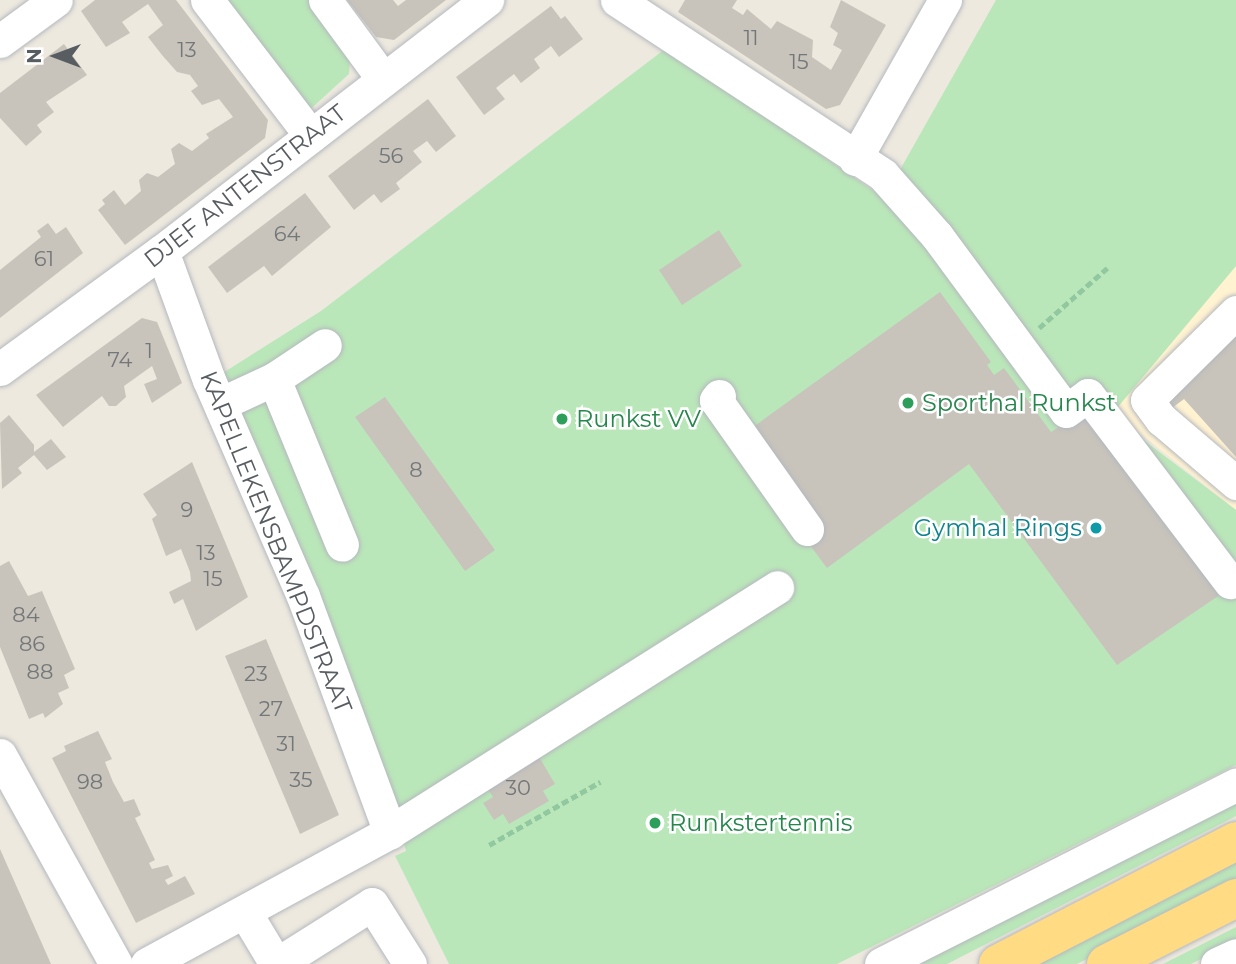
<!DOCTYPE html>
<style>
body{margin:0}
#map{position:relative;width:1236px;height:964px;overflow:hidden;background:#ede9df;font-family:Montserrat,sans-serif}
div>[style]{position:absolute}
.commercial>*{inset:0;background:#fff3d2}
.green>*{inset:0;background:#bae7b9}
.building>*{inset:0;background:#c8c4bc}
.path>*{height:4.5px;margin-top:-2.25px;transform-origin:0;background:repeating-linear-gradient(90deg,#92c89f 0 7px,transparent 0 10.5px)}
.roads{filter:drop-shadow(0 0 2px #b5b8be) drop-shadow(0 0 2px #b5b8be)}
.minor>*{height:33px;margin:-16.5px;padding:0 16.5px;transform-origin:16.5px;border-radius:16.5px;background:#fff}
.highway>*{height:38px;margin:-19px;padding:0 19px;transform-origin:19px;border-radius:19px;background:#ffdb84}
.dots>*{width:19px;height:19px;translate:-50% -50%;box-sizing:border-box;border:4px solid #fff;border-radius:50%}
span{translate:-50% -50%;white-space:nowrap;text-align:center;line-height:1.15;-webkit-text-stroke:5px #fff;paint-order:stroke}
.number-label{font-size:21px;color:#747778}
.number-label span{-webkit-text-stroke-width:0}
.street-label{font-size:24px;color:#585d62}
.leisure-label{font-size:24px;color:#27864d}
.left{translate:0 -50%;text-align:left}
.culture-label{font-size:24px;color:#0d838f}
.right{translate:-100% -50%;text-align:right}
.north{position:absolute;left:21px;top:21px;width:70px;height:70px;-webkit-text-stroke:5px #fff;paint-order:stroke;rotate:270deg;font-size:19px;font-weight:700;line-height:28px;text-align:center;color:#585d62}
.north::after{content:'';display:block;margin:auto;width:24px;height:32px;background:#585d62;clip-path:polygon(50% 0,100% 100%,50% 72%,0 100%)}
</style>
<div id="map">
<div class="commercial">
<div style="clip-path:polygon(1236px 266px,1236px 510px,1112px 411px)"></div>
</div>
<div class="green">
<div style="clip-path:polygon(218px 0,311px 0,350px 57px,349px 74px,304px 115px)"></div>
<div style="clip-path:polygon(996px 0,1236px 0,1236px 266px,1117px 408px,1141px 438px,1236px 510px,1236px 765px,837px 964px,449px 964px,395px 856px,406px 851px,394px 806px,215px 378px,321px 311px,665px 49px,884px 198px)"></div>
<div style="clip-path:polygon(1236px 799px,1236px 816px,947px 964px,913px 964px)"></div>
<div style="clip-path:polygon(1236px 857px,1236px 883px,1077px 964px,1028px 964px)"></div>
<div style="clip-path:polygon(1236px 927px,1236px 941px,1191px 964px,1163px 964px)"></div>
</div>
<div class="building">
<div style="clip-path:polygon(95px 0,176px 0,268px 120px,265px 138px,125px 245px,98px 210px,105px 204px,102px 200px,114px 190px,125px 205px,141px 191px,139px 180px,147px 173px,158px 177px,175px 164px,171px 149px,179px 143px,192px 151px,209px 138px,206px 134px,233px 117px,219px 99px,202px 105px,191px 91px,198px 86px,190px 75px,177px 72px,162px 55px,148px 37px,163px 25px,148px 4px,122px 22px,130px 33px,106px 47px,81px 11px)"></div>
<div style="clip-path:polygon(347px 0,393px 0,398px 6px,406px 0,446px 0,394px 40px,376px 37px)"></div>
<div style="clip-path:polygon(685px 0,737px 0,732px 8px,743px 15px,747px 9px,771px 29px,777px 21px,813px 40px,812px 57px,831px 70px,842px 50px,833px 45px,838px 33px,830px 27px,841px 0,886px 25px,840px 105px,826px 109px,678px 12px)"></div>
<div style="clip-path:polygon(551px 6px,561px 19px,565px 16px,583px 39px,559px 57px,551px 46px,534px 59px,540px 68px,521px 83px,514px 74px,496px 88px,505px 99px,484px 115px,456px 77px)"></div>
<div style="clip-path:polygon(64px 44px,87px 75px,46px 102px,54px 112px,37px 125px,42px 132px,26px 146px,0 118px,0 93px)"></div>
<div style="clip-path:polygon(428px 99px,456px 136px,436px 152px,427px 141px,413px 151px,422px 162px,396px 183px,400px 189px,381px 203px,374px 194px,354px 210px,328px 176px)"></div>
<div style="clip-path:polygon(305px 193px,331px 227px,272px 276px,264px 266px,227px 293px,208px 267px)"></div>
<div style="clip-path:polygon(48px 223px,56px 234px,66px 227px,83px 253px,0 318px,0 270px,41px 237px,37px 231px)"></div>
<div style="clip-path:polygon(719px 230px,742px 266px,682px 305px,659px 270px)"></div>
<div style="clip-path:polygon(940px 292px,991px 362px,987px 365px,994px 375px,1004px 368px,1051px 432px,1085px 410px,1224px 592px,1117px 665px,969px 464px,827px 568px,809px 544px,824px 533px,749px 430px)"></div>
<div style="clip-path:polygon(142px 318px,157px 322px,182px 383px,152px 403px,144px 384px,157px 379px,152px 366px,124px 386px,126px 397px,116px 406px,109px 406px,102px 396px,63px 427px,36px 395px)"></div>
<div style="clip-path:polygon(1236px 322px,1236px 457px,1184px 399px,1172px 408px,1158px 392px)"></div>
<div style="clip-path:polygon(385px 397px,495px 550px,465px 571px,355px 417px)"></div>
<div style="clip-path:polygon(9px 415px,34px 445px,34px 452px,51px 439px,66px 457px,47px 470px,34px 455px,18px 468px,22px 473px,2px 489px,0 423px)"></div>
<div style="clip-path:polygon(192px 462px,248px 597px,196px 631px,183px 599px,174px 604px,169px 592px,191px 581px,190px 572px,181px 549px,166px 556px,152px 519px,157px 515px,143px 494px)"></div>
<div style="clip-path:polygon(9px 561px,28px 596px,42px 591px,75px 669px,64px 675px,69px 688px,58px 693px,63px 704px,45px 718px,43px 713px,29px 719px,0 647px,0 566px)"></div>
<div style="clip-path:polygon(266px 639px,339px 815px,300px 834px,225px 656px)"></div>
<div style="clip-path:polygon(98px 731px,112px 759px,105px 762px,113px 782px,124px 802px,134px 799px,141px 815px,135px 818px,155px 860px,149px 863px,152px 869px,168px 865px,173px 876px,165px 880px,168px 885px,185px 876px,195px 894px,136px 923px,52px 758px,66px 751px,64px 746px)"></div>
<div style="clip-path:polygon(535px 750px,555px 784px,543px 791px,549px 801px,509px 824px,503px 814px,494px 820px,483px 803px,493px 797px,483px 781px)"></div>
<div style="clip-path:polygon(0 849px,35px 928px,51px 964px,0 964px)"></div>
</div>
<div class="path">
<div style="left:1039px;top:328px;width:91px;rotate:-41.4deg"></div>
<div style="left:489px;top:845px;width:128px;rotate:-29.6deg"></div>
</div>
<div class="roads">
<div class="minor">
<div style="left:207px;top:0;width:171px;rotate:52.6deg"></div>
<div style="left:325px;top:0;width:98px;rotate:53.7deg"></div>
<div style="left:617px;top:0;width:318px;rotate:33.3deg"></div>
<div style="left:883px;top:175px;width:81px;rotate:48.5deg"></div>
<div style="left:937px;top:236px;width:217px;rotate:53.6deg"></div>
<div style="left:1066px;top:411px;width:27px;rotate:-36deg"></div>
<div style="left:1088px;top:395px;width:235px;rotate:52.8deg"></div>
<div style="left:0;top:41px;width:69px;rotate:-36.2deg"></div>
<div style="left:855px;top:159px;width:183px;rotate:-60.5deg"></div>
<div style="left:162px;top:251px;width:137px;rotate:70deg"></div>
<div style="left:209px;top:380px;width:236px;rotate:66.5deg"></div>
<div style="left:303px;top:596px;width:252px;rotate:69.8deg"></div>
<div style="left:1236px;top:312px;width:125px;rotate:135.3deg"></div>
<div style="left:1147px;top:400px;width:24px;rotate:54deg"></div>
<div style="left:1161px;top:419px;width:99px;rotate:40.5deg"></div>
<div style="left:0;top:369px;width:200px;rotate:-36.1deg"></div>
<div style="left:162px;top:251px;width:411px;rotate:-37.7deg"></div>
<div style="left:274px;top:379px;width:179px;rotate:67.7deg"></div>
<div style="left:719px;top:396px;width:5px;rotate:127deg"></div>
<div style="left:716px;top:400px;width:158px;rotate:54.8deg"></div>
<div style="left:220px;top:404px;width:60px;rotate:-24.8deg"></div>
<div style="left:274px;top:379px;width:61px;rotate:-33.7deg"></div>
<div style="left:0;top:755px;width:239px;rotate:61deg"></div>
<div style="left:246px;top:914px;width:58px;rotate:59deg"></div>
<div style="left:147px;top:964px;width:277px;rotate:-28.5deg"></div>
<div style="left:390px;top:832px;width:458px;rotate:-32.3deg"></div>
<div style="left:277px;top:964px;width:112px;rotate:-32.3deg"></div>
<div style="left:372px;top:904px;width:71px;rotate:57.7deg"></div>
<div style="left:881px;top:964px;width:398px;rotate:-26.8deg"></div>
<div style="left:1217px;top:964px;width:21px;rotate:-25deg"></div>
</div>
<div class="highway">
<div style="left:998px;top:964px;width:268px;rotate:-27.3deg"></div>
<div style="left:1106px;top:964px;width:146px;rotate:-26.9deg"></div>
</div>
</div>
<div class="dots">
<div style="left:908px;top:403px;background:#2e9e5b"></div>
<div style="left:562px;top:419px;background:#2e9e5b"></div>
<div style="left:1096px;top:528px;background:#0f9aa8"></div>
<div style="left:655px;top:823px;background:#2e9e5b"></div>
</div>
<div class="number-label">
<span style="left:751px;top:38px">11</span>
<span style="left:187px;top:50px">13</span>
<span style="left:799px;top:62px">15</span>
<span style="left:391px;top:156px">56</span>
<span style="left:287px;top:234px">64</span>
<span style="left:44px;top:259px">61</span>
<span style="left:149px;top:351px">1</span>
<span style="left:120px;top:360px">74</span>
<span style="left:416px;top:470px">8</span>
<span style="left:187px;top:510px">9</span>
<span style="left:206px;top:553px">13</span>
<span style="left:213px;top:579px">15</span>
<span style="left:26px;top:615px">84</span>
<span style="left:32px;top:644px">86</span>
<span style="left:40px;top:672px">88</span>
<span style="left:256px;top:674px">23</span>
<span style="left:271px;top:709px">27</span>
<span style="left:286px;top:744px">31</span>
<span style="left:301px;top:780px">35</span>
<span style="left:90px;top:782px">98</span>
<span style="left:518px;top:788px">30</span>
</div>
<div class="street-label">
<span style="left:245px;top:186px;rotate:-38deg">DJEF ANTENSTRAAT</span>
<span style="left:276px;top:542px;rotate:68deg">KAPELLEKENSBAMPDSTRAAT</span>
</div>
<div class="leisure-label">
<span class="left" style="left:922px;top:403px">Sporthal Runkst</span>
<span class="left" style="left:576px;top:419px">Runkst VV</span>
<span class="left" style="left:669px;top:823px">Runkstertennis</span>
</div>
<div class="culture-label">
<span class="right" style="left:1082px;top:528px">Gymhal Rings</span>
</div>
<div class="north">N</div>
</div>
